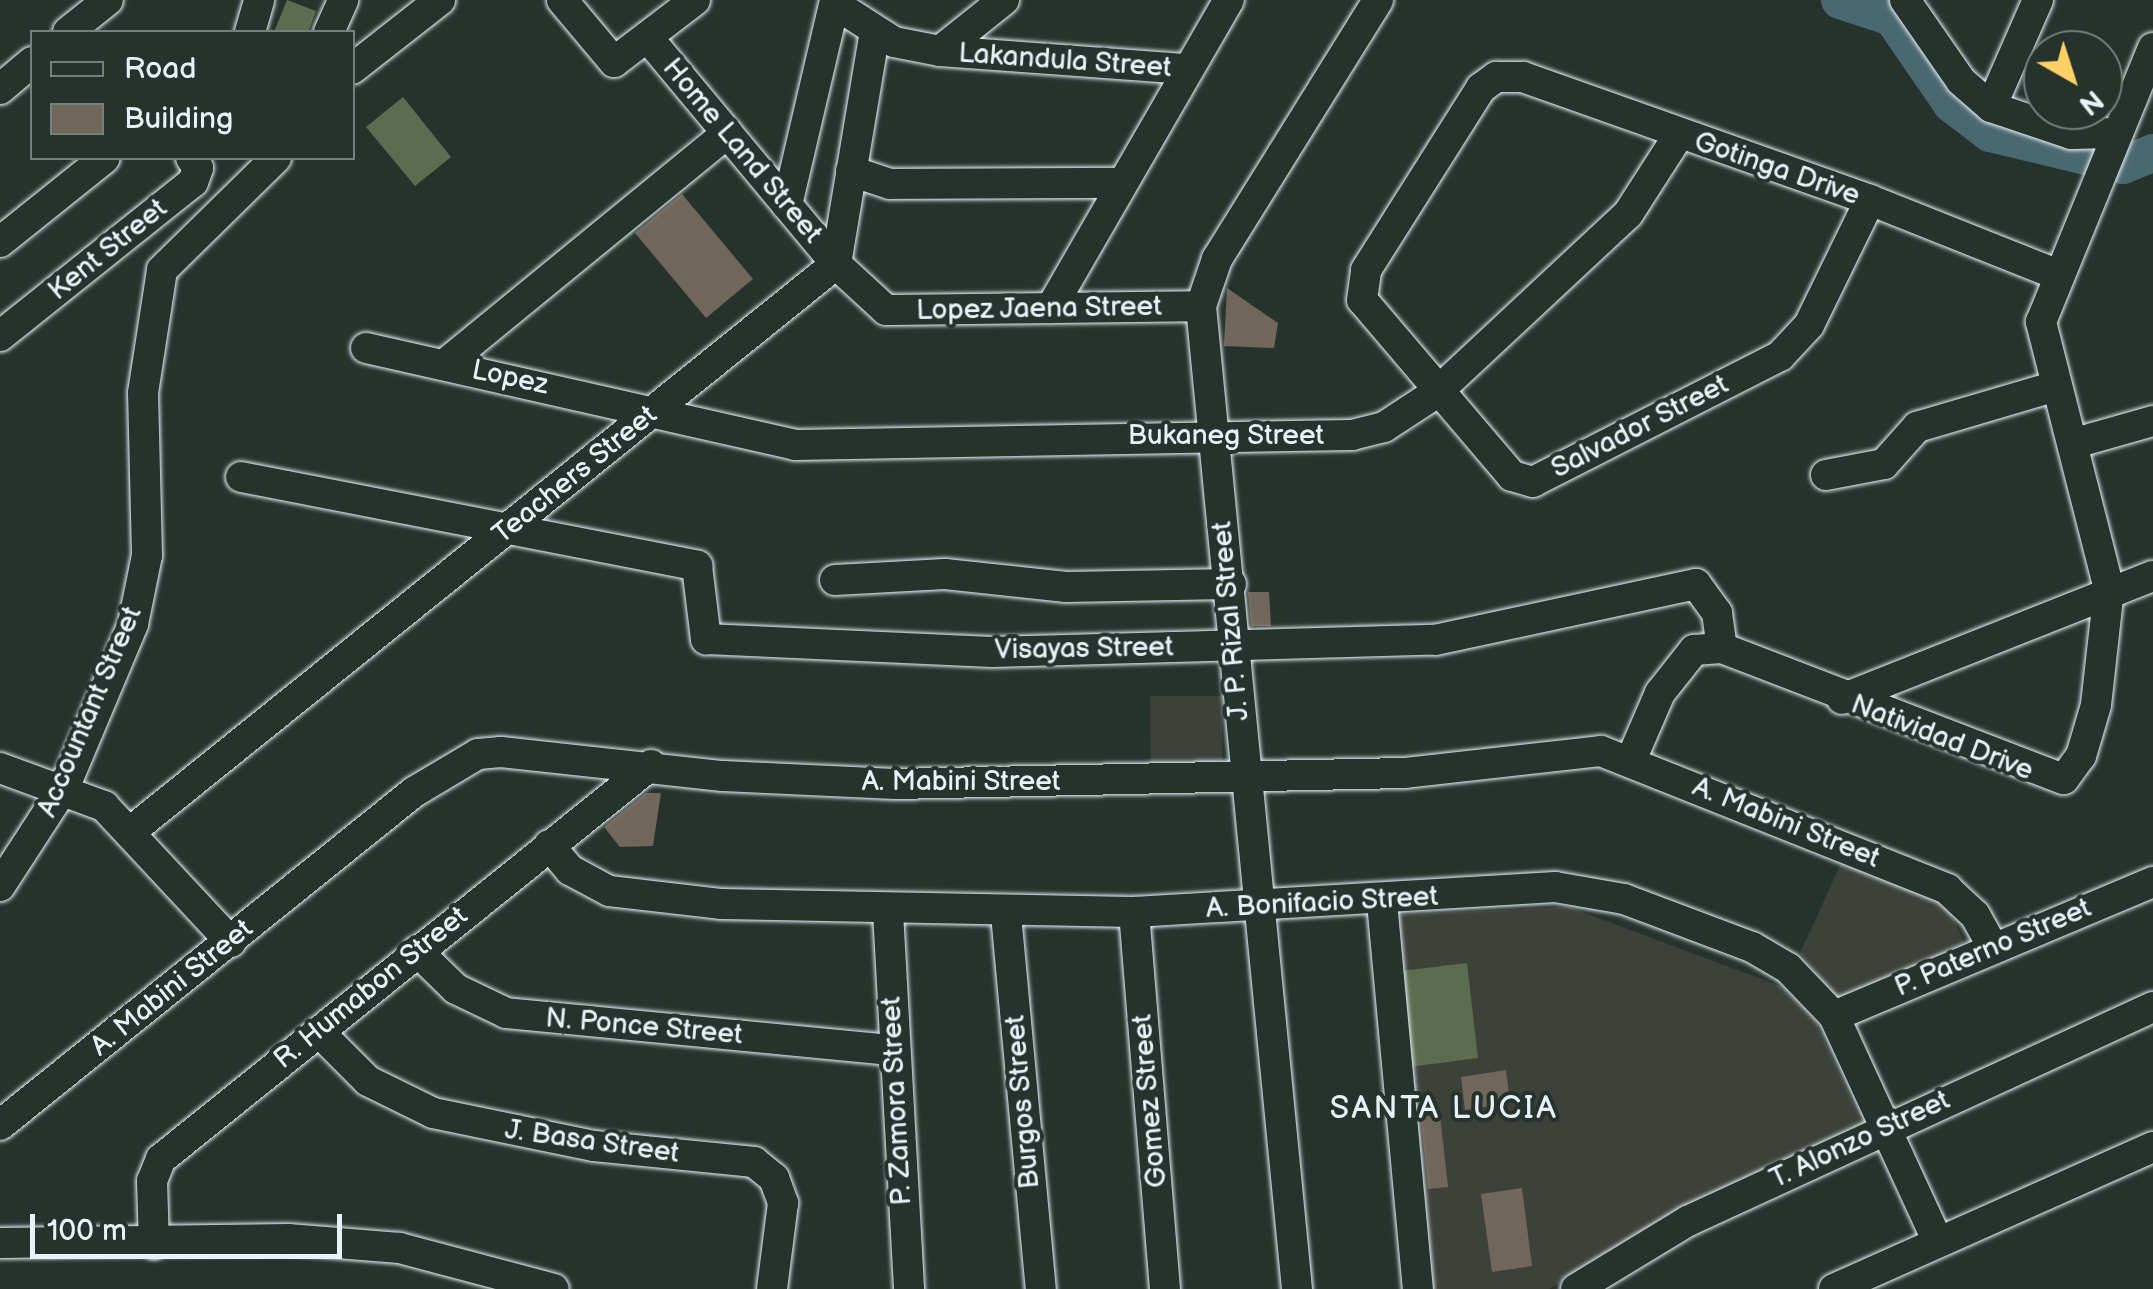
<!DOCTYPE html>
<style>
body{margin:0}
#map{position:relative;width:2153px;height:1289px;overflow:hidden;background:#26332d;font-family:"Balsamiq Sans",sans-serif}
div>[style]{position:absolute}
.built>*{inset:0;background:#3c423a}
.green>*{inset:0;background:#5c6c4e}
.river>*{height:38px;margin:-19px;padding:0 19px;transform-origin:19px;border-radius:19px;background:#4a6870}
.building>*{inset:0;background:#71665a}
.roads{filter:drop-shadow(0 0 2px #e8f1f8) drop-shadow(0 0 2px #e8f1f8)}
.minor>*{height:30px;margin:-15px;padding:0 15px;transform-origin:15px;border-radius:15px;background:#26332d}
span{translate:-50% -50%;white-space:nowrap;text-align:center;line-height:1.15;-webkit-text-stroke:8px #26332d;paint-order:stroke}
.street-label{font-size:28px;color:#e8f1f8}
.quarter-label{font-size:32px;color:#e8f1f8;letter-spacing:2.5px}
.legend{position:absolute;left:30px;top:30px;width:325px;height:130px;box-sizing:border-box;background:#26332d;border:2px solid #747f7e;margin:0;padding:12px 18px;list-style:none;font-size:30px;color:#e8f1f8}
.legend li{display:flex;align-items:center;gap:20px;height:50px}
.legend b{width:50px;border:2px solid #747f7e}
.north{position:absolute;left:2023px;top:30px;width:100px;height:100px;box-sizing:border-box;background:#26332d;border:2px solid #747f7e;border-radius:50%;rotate:141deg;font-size:28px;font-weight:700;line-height:40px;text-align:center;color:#e8f1f8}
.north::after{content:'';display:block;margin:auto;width:35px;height:45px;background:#ffd166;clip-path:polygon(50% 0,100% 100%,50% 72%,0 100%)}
.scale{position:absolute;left:30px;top:1214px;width:312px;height:45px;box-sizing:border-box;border:5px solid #e8f1f8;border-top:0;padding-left:12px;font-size:30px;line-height:35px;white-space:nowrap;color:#e8f1f8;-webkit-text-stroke:8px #26332d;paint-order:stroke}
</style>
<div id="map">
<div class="built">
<div style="clip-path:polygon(1150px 696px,1222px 696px,1222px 765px,1151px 766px)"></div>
<div style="clip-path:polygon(1844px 857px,1945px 902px,1964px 942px,1841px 1003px,1800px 953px)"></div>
<div style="clip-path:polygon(1569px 907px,1783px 987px,1816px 1022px,1862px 1123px,1680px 1211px,1549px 1289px,1423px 1289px,1390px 915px)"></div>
</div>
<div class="green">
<div style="clip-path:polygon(287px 0,316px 11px,308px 32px,274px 32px)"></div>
<div style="clip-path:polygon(403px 97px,451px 157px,415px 186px,366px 127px)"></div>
<div style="clip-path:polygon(1467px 963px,1478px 1058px,1410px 1067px,1401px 971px)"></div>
</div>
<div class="river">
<div style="left:1840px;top:0;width:55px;rotate:18.1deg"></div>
<div style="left:1892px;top:17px;width:106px;rotate:55.4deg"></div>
<div style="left:1952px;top:104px;width:48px;rotate:37.3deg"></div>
<div style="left:1990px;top:133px;width:137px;rotate:13.5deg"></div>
<div style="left:2123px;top:165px;width:32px;rotate:-22deg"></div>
</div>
<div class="building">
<div style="clip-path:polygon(682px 194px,753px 279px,706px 318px,635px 233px)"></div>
<div style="clip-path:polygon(1227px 288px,1278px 323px,1274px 348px,1224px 346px)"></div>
<div style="clip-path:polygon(1248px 592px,1269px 592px,1271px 626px,1251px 626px)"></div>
<div style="clip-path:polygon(646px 793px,661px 793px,653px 846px,620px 847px,604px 827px)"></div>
<div style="clip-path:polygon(1506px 1070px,1510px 1103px,1465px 1110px,1461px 1077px)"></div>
<div style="clip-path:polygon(1440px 1115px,1448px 1187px,1428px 1189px,1421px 1117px)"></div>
<div style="clip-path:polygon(1522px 1188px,1532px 1266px,1492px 1272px,1481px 1194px)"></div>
</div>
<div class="roads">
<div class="minor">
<div style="left:562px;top:0;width:81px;rotate:50deg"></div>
<div style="left:614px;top:62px;width:102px;rotate:-37.4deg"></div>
<div style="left:1905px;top:0;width:98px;rotate:55.3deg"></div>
<div style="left:1961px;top:81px;width:40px;rotate:41deg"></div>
<div style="left:1991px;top:107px;width:84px;rotate:18.6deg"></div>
<div style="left:2071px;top:134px;width:45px;rotate:-1.3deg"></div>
<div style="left:835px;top:4px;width:70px;rotate:32.8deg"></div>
<div style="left:894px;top:42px;width:47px;rotate:11.1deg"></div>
<div style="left:940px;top:51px;width:248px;rotate:4.2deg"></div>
<div style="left:68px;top:32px;width:51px;rotate:-38.7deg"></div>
<div style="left:250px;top:32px;width:33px;rotate:-74deg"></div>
<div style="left:329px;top:32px;width:35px;rotate:-66deg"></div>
<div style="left:648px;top:38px;width:294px;rotate:50.2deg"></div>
<div style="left:836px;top:264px;width:68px;rotate:42.6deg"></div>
<div style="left:886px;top:310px;width:315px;rotate:-0.7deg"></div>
<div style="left:940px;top:51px;width:82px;rotate:-38.6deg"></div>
<div style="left:352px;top:69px;width:112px;rotate:-38.1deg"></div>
<div style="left:0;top:89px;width:42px;rotate:-40.2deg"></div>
<div style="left:1991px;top:107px;width:117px;rotate:-66.3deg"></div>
<div style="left:851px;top:171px;width:41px;rotate:18.4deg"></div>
<div style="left:890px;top:184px;width:228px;rotate:-0.3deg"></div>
<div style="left:1870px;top:200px;width:139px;rotate:116deg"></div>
<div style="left:1809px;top:325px;width:42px;rotate:133.1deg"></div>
<div style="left:1780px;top:356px;width:277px;rotate:153deg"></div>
<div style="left:1533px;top:482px;width:22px;rotate:-164deg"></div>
<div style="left:1512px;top:476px;width:231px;rotate:-130.4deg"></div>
<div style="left:1362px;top:300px;width:30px;rotate:-82deg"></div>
<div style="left:1366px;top:270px;width:215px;rotate:-57.7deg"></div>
<div style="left:1481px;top:88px;width:19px;rotate:-36deg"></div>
<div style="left:1496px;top:77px;width:27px"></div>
<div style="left:1523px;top:77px;width:368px;rotate:19.5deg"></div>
<div style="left:1870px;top:200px;width:200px;rotate:21.7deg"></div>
<div style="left:787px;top:205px;width:211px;rotate:-76.8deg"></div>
<div style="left:0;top:242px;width:134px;rotate:-38.7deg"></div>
<div style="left:1051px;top:308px;width:356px;rotate:-60deg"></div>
<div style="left:0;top:336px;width:247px;rotate:-38.6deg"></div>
<div style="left:193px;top:182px;width:15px;rotate:-70deg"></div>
<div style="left:198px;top:168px;width:12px;rotate:-125deg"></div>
<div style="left:366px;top:348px;width:440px;rotate:12.7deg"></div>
<div style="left:795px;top:445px;width:557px;rotate:-1.03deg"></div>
<div style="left:1352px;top:435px;width:33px;rotate:-14deg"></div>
<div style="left:1384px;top:427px;width:62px;rotate:-33.2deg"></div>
<div style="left:1436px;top:393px;width:262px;rotate:-43deg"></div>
<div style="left:1628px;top:214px;width:93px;rotate:-57.3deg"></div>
<div style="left:445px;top:364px;width:365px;rotate:-39.3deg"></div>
<div style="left:2075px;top:443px;width:81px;rotate:-15.8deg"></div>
<div style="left:1826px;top:475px;width:59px;rotate:-10.7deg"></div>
<div style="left:1884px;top:464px;width:50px;rotate:-48.3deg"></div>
<div style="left:1917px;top:427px;width:142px;rotate:-16.4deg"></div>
<div style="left:241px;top:477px;width:465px;rotate:11deg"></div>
<div style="left:697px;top:566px;width:74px;rotate:83deg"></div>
<div style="left:706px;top:639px;width:286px;rotate:2.6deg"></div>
<div style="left:992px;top:652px;width:443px;rotate:-1.6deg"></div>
<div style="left:1435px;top:640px;width:267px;rotate:-12.1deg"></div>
<div style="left:1696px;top:584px;width:36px;rotate:54deg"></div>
<div style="left:1717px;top:613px;width:35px;rotate:82deg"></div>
<div style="left:835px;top:580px;width:110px;rotate:-3.1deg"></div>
<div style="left:945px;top:574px;width:122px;rotate:6.1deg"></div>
<div style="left:1066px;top:587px;width:165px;rotate:-1deg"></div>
<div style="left:1842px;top:699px;width:334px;rotate:-21.6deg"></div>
<div style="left:1631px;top:760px;width:73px;rotate:-66.6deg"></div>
<div style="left:1660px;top:693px;width:55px;rotate:-51.7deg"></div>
<div style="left:1694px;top:650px;width:28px;rotate:-4deg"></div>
<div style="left:1722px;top:648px;width:366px;rotate:21deg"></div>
<div style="left:2064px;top:779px;width:29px;rotate:-54deg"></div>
<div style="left:2081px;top:756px;width:53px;rotate:-73.6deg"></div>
<div style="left:2096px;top:705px;width:117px;rotate:-83.6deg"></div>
<div style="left:2109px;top:589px;width:276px;rotate:-104.3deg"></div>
<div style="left:2041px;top:322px;width:296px;rotate:-67.8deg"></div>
<div style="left:0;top:768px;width:111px;rotate:20.1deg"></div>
<div style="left:104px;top:806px;width:186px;rotate:47deg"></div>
<div style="left:130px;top:832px;width:906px;rotate:-38.82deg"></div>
<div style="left:836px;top:264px;width:235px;rotate:-80.5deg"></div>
<div style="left:549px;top:845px;width:33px;rotate:50deg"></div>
<div style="left:570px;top:870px;width:44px;rotate:28.3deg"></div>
<div style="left:609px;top:891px;width:114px;rotate:6.6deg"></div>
<div style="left:722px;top:904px;width:412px;rotate:1.1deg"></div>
<div style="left:1134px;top:912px;width:422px;rotate:-3.4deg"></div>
<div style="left:1555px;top:887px;width:70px;rotate:9.9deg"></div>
<div style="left:1624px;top:899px;width:137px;rotate:20.6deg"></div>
<div style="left:1752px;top:947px;width:42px;rotate:30.3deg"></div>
<div style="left:1788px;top:968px;width:66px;rotate:46.2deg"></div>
<div style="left:1834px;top:1016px;width:244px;rotate:65.3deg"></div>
<div style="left:0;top:886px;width:119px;rotate:-57deg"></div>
<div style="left:65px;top:786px;width:176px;rotate:-67.2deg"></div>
<div style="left:133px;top:624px;width:70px;rotate:-78.5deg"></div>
<div style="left:147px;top:555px;width:162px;rotate:-91.4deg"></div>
<div style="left:143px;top:393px;width:124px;rotate:-81.2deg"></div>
<div style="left:162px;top:270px;width:160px;rotate:-44.5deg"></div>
<div style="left:1382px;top:902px;width:389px;rotate:84.7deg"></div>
<div style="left:888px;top:912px;width:378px;rotate:86.8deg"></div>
<div style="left:1134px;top:912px;width:378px;rotate:85.3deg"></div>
<div style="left:1006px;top:914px;width:377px;rotate:84.7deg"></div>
<div style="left:417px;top:951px;width:54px;rotate:44.3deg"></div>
<div style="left:456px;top:989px;width:55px;rotate:25.6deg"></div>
<div style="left:506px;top:1013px;width:387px;rotate:5.5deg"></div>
<div style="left:1834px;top:1016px;width:346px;rotate:-22.8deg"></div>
<div style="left:319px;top:1032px;width:69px;rotate:45deg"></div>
<div style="left:368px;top:1081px;width:72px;rotate:26.2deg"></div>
<div style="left:433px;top:1113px;width:164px;rotate:11.6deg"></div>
<div style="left:594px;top:1146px;width:161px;rotate:5.7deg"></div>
<div style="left:754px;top:1162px;width:26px;rotate:39deg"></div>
<div style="left:774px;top:1178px;width:27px;rotate:70deg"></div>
<div style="left:783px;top:1203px;width:87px;rotate:97.3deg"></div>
<div style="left:0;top:1125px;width:531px;rotate:-38.81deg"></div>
<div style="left:414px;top:792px;width:74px;rotate:-30.7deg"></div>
<div style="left:478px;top:754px;width:23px;rotate:-5deg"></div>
<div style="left:501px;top:752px;width:223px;rotate:6.2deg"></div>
<div style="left:723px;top:776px;width:172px;rotate:2.7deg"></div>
<div style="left:895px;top:784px;width:510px;rotate:-1.24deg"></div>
<div style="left:1405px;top:773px;width:197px;rotate:-6.4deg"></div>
<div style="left:1601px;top:751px;width:373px;rotate:21.7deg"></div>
<div style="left:1947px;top:889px;width:38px;rotate:43deg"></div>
<div style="left:1975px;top:915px;width:38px;rotate:61deg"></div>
<div style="left:0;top:1243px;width:288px;rotate:-0.8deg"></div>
<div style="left:288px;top:1239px;width:112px;rotate:4.6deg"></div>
<div style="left:400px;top:1248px;width:159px;rotate:14.9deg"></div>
<div style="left:154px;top:1244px;width:63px;rotate:-91.8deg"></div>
<div style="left:152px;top:1181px;width:24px;rotate:-68deg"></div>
<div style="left:161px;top:1159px;width:629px;rotate:-38.8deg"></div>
<div style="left:1297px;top:1289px;width:988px;rotate:-95.58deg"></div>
<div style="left:1201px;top:306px;width:50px;rotate:-71.2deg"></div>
<div style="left:1217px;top:259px;width:305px;rotate:-58.1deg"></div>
<div style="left:1576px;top:1289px;width:131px;rotate:-31.3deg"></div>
<div style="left:1688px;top:1221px;width:512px;rotate:-24.71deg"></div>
<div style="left:1834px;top:1289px;width:349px;rotate:-24deg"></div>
</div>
</div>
<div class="street-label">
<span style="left:1065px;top:61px;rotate:4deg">Lakandula Street</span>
<span style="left:742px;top:151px;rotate:50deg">Home Land Street</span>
<span style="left:1777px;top:169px;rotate:19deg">Gotinga Drive</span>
<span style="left:108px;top:250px;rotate:-39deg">Kent Street</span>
<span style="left:1039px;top:309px;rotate:-1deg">Lopez Jaena Street</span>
<span style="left:510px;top:378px;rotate:12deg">Lopez</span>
<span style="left:1640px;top:427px;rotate:-27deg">Salvador Street</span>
<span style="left:1226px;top:436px">Bukaneg Street</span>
<span style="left:575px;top:475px;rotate:-39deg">Teachers Street</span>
<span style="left:1231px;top:621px;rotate:-95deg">J. P. Rizal Street</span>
<span style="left:1084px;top:649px;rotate:-1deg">Visayas Street</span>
<span style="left:90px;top:712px;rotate:-67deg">Accountant Street</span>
<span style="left:1942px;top:738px;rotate:21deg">Natividad Drive</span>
<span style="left:961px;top:782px">A. Mabini Street</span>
<span style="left:1786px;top:823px;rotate:22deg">A. Mabini Street</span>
<span style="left:1322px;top:903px;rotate:-3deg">A. Bonifacio Street</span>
<span style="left:1993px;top:948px;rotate:-23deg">P. Paterno Street</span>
<span style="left:172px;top:988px;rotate:-39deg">A. Mabini Street</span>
<span style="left:371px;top:988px;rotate:-39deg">R. Humabon Street</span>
<span style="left:644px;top:1027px;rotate:5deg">N. Ponce Street</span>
<span style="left:897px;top:1101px;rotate:-93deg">P. Zamora Street</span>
<span style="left:1150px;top:1101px;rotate:-95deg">Gomez Street</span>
<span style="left:1023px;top:1102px;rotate:-95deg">Burgos Street</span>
<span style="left:1860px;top:1140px;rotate:-25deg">T. Alonzo Street</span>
<span style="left:592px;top:1142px;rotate:8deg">J. Basa Street</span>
</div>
<div class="quarter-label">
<span style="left:1444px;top:1109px">SANTA LUCIA</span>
</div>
<ul class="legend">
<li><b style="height:12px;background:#26332d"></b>Road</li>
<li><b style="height:28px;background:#71665a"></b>Building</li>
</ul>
<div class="north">N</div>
<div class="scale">100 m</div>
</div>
